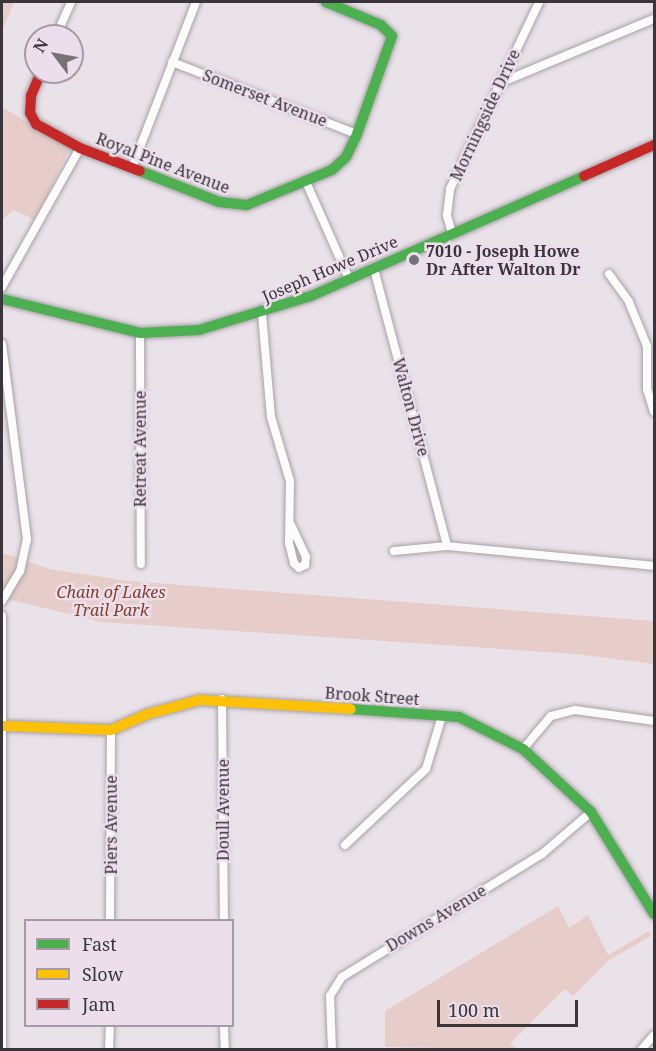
<!DOCTYPE html>
<style>
body{margin:0}
#map{position:relative;width:656px;height:1051px;overflow:hidden;background:#e9e2e8;font-family:"Noto Serif",serif}
div>[style]{position:absolute}
.green>*{inset:0;background:#e7cdc9}
.roads{filter:drop-shadow(0 0 2px #a7a2a7) drop-shadow(0 0 2px #a7a2a7)}
.street>*{height:8px;margin:-4px;padding:0 4px;transform-origin:4px;border-radius:4px;background:#fcfbfc}
.fast>*{height:10px;margin:-5px;padding:0 5px;transform-origin:5px;border-radius:5px;background:#4caf50}
.slow>*{height:10px;margin:-5px;padding:0 5px;transform-origin:5px;border-radius:5px;background:#ffc107}
.jam>*{height:10px;margin:-5px;padding:0 5px;transform-origin:5px;border-radius:5px;background:#c62828}
.dots>*{width:16px;height:16px;translate:-50% -50%;box-sizing:border-box;border:3px solid #ecdfeb;border-radius:50%}
span{translate:-50% -50%;white-space:nowrap;text-align:center;line-height:1.15;-webkit-text-stroke:5px #ecdfeb;paint-order:stroke}
.street-label{font-size:16px;color:#3a353a}
.poi-label{font-size:16px;color:#3a353a;font-weight:700}
.left{translate:0 -50%;text-align:left}
.park-label{font-size:16px;color:#813e2a;font-style:italic}
.frame{position:absolute;inset:0;border:3px solid #3a353a;pointer-events:none}
.legend{position:absolute;left:24px;top:919px;width:210px;height:108px;box-sizing:border-box;background:#ecdfeb;border:2px solid #a59ba4;margin:0;padding:8px 10px;list-style:none;font-size:18px;color:#3a353a}
.legend li{display:flex;align-items:center;gap:12px;height:30px}
.legend b{width:30px;border:2px solid #a59ba4}
.north{position:absolute;left:24px;top:24px;width:60px;height:60px;box-sizing:border-box;background:#ecdfeb;border:2px solid #a59ba4;border-radius:50%;rotate:302deg;font-size:16px;font-weight:700;line-height:24px;text-align:center;color:#3a353a}
.north::after{content:'';display:block;margin:auto;width:21px;height:27px;background:#777277;clip-path:polygon(50% 0,100% 100%,50% 72%,0 100%)}
.scale{position:absolute;left:437px;top:1000px;width:141px;height:27px;box-sizing:border-box;border:3px solid #3a353a;border-top:0;padding-left:8px;font-size:18px;line-height:21px;white-space:nowrap;color:#3a353a;-webkit-text-stroke:4px #ecdfeb;paint-order:stroke}
</style>
<div id="map">
<div class="green">
<div style="clip-path:polygon(2px 2px,14px 2px,2px 31px)"></div>
<div style="clip-path:polygon(2px 107px,70px 148px,35px 220px,14px 210px,2px 220px)"></div>
<div style="clip-path:polygon(2px 553px,50px 569px,129px 581px,654px 621px,654px 664px,576px 654px,102px 622px,2px 598px)"></div>
<div style="clip-path:polygon(558px 906px,569px 928px,588px 915px,608px 955px,649px 931px,651px 936px,609px 960px,573px 996px,565px 989px,510px 1043px,516px 1049px,385px 1047px,385px 1011px)"></div>
</div>
<div class="roads">
<div class="street">
<div style="left:56px;top:36px;width:37px;rotate:-66deg"></div>
<div style="left:172px;top:62px;width:199px;rotate:21.3deg"></div>
<div style="left:500px;top:83px;width:167px;rotate:-22.6deg"></div>
<div style="left:132px;top:168px;width:178px;rotate:-68.9deg"></div>
<div style="left:307px;top:184px;width:104px;rotate:66.1deg"></div>
<div style="left:452px;top:233px;width:19px;rotate:-106deg"></div>
<div style="left:447px;top:215px;width:26px;rotate:-83deg"></div>
<div style="left:450px;top:189px;width:207px;rotate:-64.5deg"></div>
<div style="left:374px;top:269px;width:286px;rotate:75.2deg"></div>
<div style="left:609px;top:274px;width:34px;rotate:54deg"></div>
<div style="left:629px;top:302px;width:48px;rotate:67.8deg"></div>
<div style="left:647px;top:346px;width:43px;rotate:90deg"></div>
<div style="left:647px;top:389px;width:24px;rotate:73deg"></div>
<div style="left:2px;top:287px;width:159px;rotate:-60.7deg"></div>
<div style="left:262px;top:314px;width:103px;rotate:85deg"></div>
<div style="left:271px;top:417px;width:67px;rotate:73.5deg"></div>
<div style="left:290px;top:481px;width:62px;rotate:90.9deg"></div>
<div style="left:289px;top:543px;width:21px;rotate:76deg"></div>
<div style="left:294px;top:563px;width:7px;rotate:45deg"></div>
<div style="left:299px;top:568px;width:7px;rotate:-27deg"></div>
<div style="left:305px;top:565px;width:8px;rotate:-83deg"></div>
<div style="left:306px;top:557px;width:35px;rotate:-115deg"></div>
<div style="left:140px;top:333px;width:231px;rotate:89.8deg"></div>
<div style="left:2px;top:344px;width:197px;rotate:82.7deg"></div>
<div style="left:27px;top:539px;width:33px;rotate:102deg"></div>
<div style="left:20px;top:571px;width:35px;rotate:121deg"></div>
<div style="left:394px;top:551px;width:53px;rotate:-5.4deg"></div>
<div style="left:447px;top:546px;width:208px;rotate:5.5deg"></div>
<div style="left:2px;top:616px;width:434px;rotate:90deg"></div>
<div style="left:222px;top:699px;width:221px;rotate:89.5deg"></div>
<div style="left:523px;top:749px;width:43px;rotate:-49.7deg"></div>
<div style="left:551px;top:716px;width:25px;rotate:-14deg"></div>
<div style="left:575px;top:710px;width:80px;rotate:7.9deg"></div>
<div style="left:345px;top:845px;width:111px;rotate:-43.2deg"></div>
<div style="left:426px;top:769px;width:55px;rotate:-73.2deg"></div>
<div style="left:110px;top:920px;width:190px;rotate:-89.7deg"></div>
<div style="left:224px;top:1026px;width:24px;rotate:88deg"></div>
<div style="left:109px;top:1050px;width:24px;rotate:-88deg"></div>
<div style="left:332px;top:1050px;width:54px;rotate:-92.1deg"></div>
<div style="left:330px;top:996px;width:22px;rotate:-58deg"></div>
<div style="left:342px;top:977px;width:235px;rotate:-31.6deg"></div>
<div style="left:542px;top:854px;width:65px;rotate:-40.6deg"></div>
<div style="left:641px;top:1050px;width:20px;rotate:-49deg"></div>
</div>
<div class="fast">
<div style="left:140px;top:171px;width:85px;rotate:21.4deg"></div>
<div style="left:219px;top:202px;width:28px;rotate:6deg"></div>
<div style="left:247px;top:205px;width:92px;rotate:-22.4deg"></div>
<div style="left:332px;top:170px;width:19px;rotate:-43deg"></div>
<div style="left:346px;top:157px;width:25px;rotate:-64deg"></div>
<div style="left:357px;top:134px;width:104px;rotate:-70.3deg"></div>
<div style="left:392px;top:36px;width:16px;rotate:-135deg"></div>
<div style="left:381px;top:25px;width:60px;rotate:-157.3deg"></div>
<div style="left:2px;top:299px;width:142px;rotate:13.8deg"></div>
<div style="left:140px;top:333px;width:59px;rotate:-2.9deg"></div>
<div style="left:199px;top:330px;width:117px;rotate:-16.9deg"></div>
<div style="left:311px;top:296px;width:298px;rotate:-23.7deg"></div>
<div style="left:351px;top:709px;width:108px;rotate:4.2deg"></div>
<div style="left:459px;top:717px;width:72px;rotate:26.6deg"></div>
<div style="left:523px;top:749px;width:93px;rotate:42.8deg"></div>
<div style="left:591px;top:812px;width:120px;rotate:58.3deg"></div>
</div>
<div class="slow">
<div style="left:4px;top:726px;width:107px;rotate:2.1deg"></div>
<div style="left:111px;top:730px;width:40px;rotate:-23.4deg"></div>
<div style="left:148px;top:714px;width:54px;rotate:-15.1deg"></div>
<div style="left:200px;top:700px;width:151px;rotate:3.4deg"></div>
</div>
<div class="jam">
<div style="left:41px;top:72px;width:26px;rotate:113deg"></div>
<div style="left:31px;top:96px;width:17px;rotate:93deg"></div>
<div style="left:30px;top:113px;width:13px;rotate:61deg"></div>
<div style="left:36px;top:124px;width:50px;rotate:28.6deg"></div>
<div style="left:80px;top:148px;width:64px;rotate:21deg"></div>
<div style="left:584px;top:176px;width:77px;rotate:-23.9deg"></div>
</div>
</div>
<div class="dots">
<div style="left:414px;top:260px;background:#777277"></div>
</div>
<div class="street-label">
<span style="left:265px;top:98px;rotate:21deg">Somerset Avenue</span>
<span style="left:485px;top:115px;rotate:-65deg">Morningside Drive</span>
<span style="left:163px;top:163px;rotate:21deg">Royal Pine Avenue</span>
<span style="left:330px;top:269px;rotate:-23deg">Joseph Howe Drive</span>
<span style="left:411px;top:407px;rotate:75deg">Walton Drive</span>
<span style="left:140px;top:449px;rotate:-90deg">Retreat Avenue</span>
<span style="left:372px;top:696px;rotate:4deg">Brook Street</span>
<span style="left:223px;top:810px;rotate:-90deg">Doull Avenue</span>
<span style="left:111px;top:825px;rotate:-90deg">Piers Avenue</span>
<span style="left:436px;top:918px;rotate:-31deg">Downs Avenue</span>
</div>
<div class="poi-label">
<span class="left" style="left:426px;top:260px">7010 - Joseph Howe<br>Dr After Walton Dr</span>
</div>
<div class="park-label">
<span style="left:111px;top:601px">Chain of Lakes<br>Trail Park</span>
</div>
<div class="frame"></div>
<ul class="legend">
<li><b style="height:8px;background:#4caf50"></b>Fast</li>
<li><b style="height:8px;background:#ffc107"></b>Slow</li>
<li><b style="height:8px;background:#c62828"></b>Jam</li>
</ul>
<div class="north">N</div>
<div class="scale">100 m</div>
</div>
